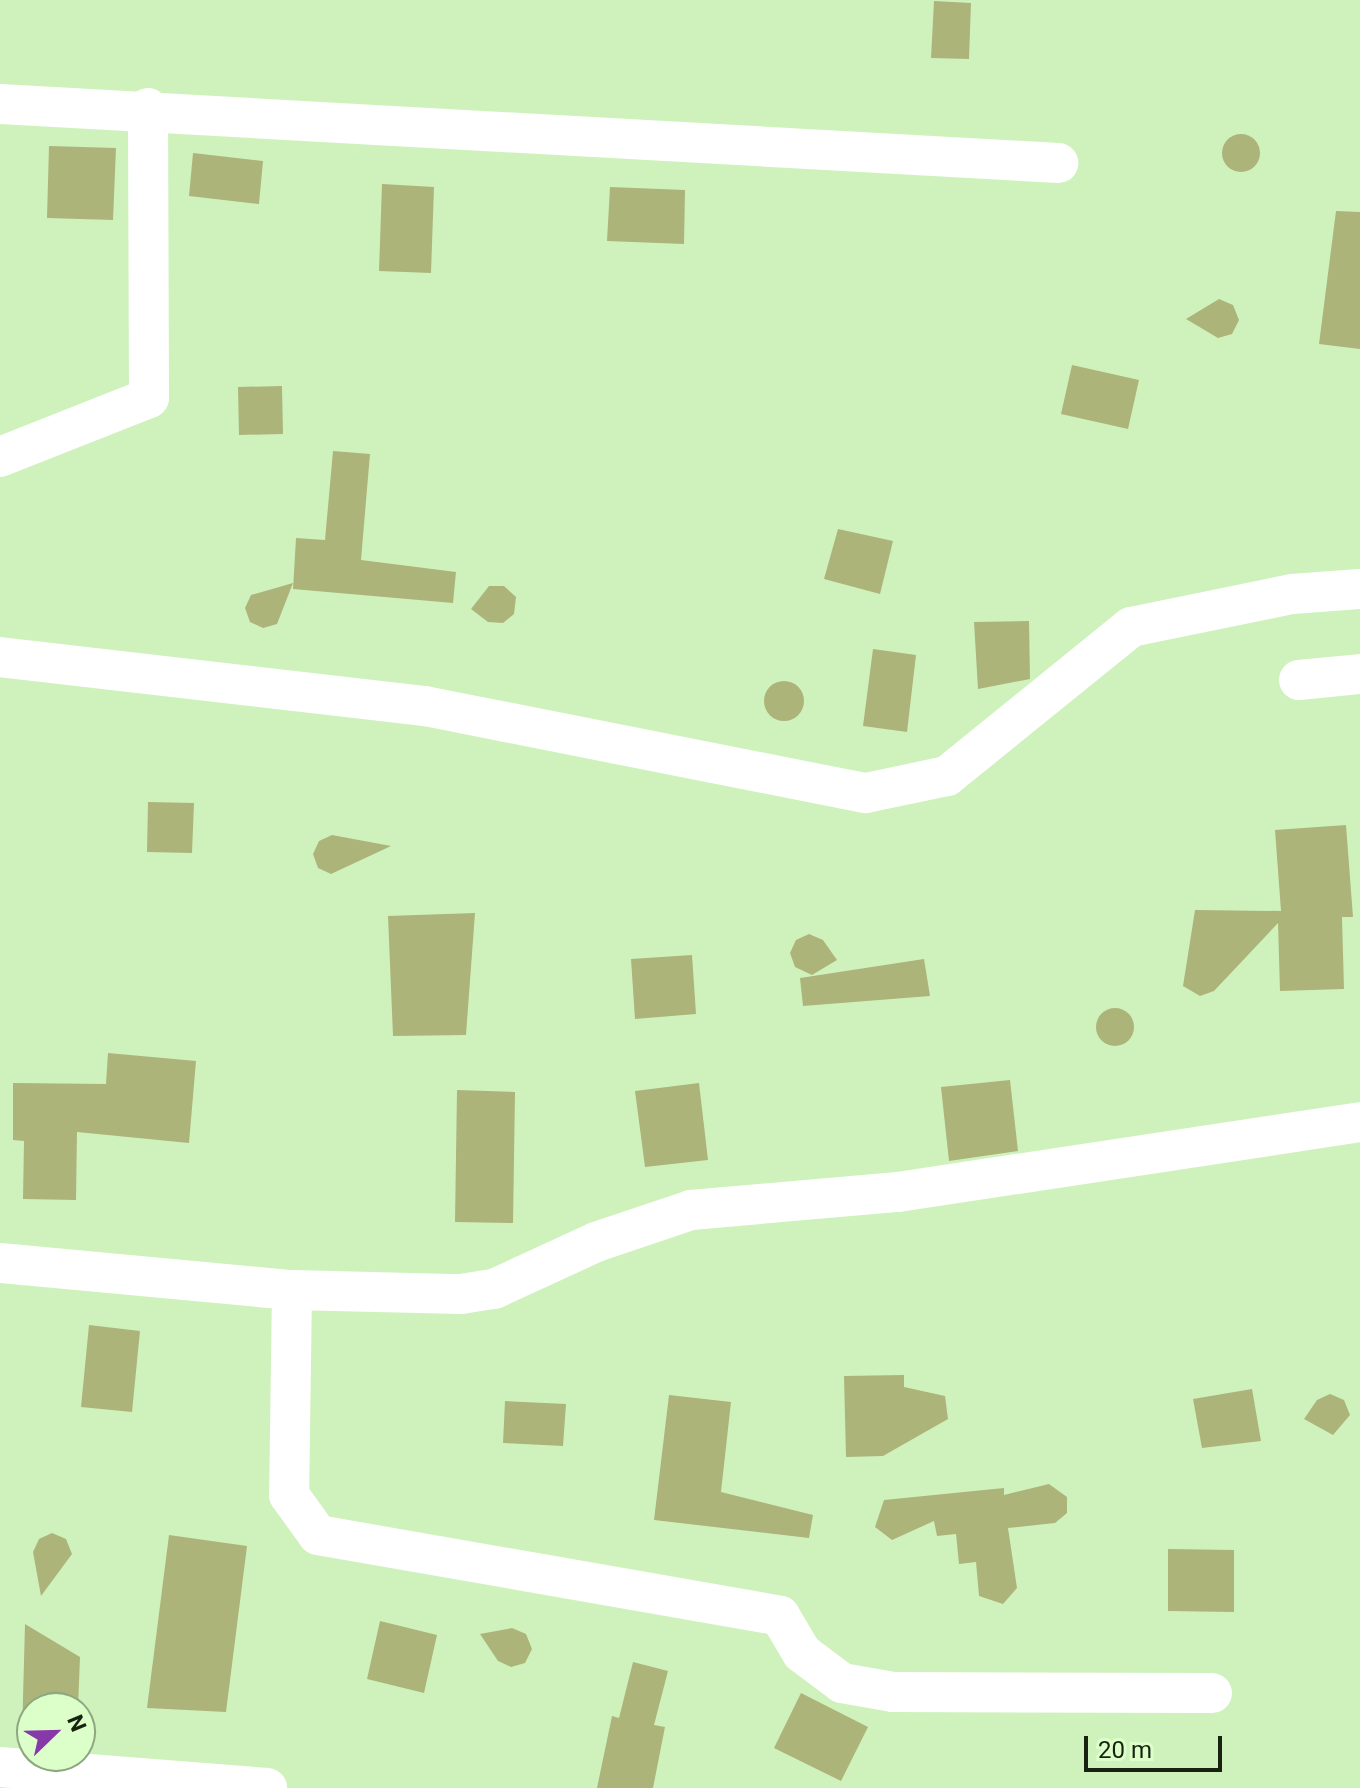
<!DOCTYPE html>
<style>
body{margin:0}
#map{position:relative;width:1360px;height:1788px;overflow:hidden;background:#cff2bd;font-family:Roboto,sans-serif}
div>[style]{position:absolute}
.building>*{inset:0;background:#acb47a}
.round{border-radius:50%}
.minor>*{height:40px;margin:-20px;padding:0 20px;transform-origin:20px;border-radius:20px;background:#fff}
span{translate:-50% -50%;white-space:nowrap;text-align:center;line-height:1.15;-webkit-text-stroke:8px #dcffca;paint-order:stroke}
.north{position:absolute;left:16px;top:1692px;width:80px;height:80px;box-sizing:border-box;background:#dcffca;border:2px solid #8da780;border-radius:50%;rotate:67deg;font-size:22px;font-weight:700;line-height:32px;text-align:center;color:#172310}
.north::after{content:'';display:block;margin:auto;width:28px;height:36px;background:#8839a9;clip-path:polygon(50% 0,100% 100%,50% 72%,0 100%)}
.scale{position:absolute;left:1084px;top:1736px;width:138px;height:36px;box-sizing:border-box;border:4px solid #172310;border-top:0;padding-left:10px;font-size:24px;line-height:28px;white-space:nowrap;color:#172310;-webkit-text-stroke:6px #dcffca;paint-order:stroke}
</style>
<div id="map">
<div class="building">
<div style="clip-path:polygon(934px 1px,971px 3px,969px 59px,931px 58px)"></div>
<div class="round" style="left:1222px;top:134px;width:38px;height:38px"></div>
<div style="clip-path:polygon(49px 146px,116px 148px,113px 220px,47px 218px)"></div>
<div style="clip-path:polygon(193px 153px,263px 161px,259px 204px,189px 196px)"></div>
<div style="clip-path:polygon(382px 184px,434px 187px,431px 273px,379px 271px)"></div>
<div style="clip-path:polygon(610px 187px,685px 190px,684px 244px,607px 241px)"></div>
<div style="clip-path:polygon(1336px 211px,1360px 212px,1360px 349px,1319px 344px)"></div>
<div style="clip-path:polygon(1219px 299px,1233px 305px,1239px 320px,1232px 334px,1218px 338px,1186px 319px)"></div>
<div style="clip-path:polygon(1072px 365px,1139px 380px,1128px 429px,1061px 414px)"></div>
<div style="clip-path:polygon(282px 386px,283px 434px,239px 435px,238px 387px)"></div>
<div style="clip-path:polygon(333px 451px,370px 454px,361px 560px,456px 572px,453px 603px,293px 589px,296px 538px,325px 540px)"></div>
<div style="clip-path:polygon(838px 529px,893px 541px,880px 594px,824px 579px)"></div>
<div style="clip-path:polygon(293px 583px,277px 624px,263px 628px,250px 622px,245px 608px,251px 595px)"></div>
<div style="clip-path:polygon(489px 586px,504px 586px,516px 597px,514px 614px,503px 623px,488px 622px,471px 609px)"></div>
<div style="clip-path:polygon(1029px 621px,1030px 679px,978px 689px,974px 622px)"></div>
<div style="clip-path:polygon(873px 649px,916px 655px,907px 732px,863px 726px)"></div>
<div class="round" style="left:764px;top:681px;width:40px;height:40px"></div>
<div style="clip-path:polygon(148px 802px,194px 803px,192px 853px,147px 852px)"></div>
<div style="clip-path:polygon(1346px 825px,1353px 917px,1342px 917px,1344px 989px,1280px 991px,1278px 923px,1214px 991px,1200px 996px,1183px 986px,1195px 910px,1281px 911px,1275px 830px)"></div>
<div style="clip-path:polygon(332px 835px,391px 846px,331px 874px,318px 868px,313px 854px,319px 841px)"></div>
<div style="clip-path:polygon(475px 913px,466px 1035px,393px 1036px,388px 916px)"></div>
<div style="clip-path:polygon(809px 934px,823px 940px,837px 960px,812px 975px,795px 967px,790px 953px,796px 940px)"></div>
<div style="clip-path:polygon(692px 955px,696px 1014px,635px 1019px,631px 959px)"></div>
<div style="clip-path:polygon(924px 959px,930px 996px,803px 1006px,800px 978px)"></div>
<div class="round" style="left:1096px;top:1008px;width:38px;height:38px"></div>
<div style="clip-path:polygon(108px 1053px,196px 1061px,189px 1143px,77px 1132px,76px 1200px,23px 1199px,24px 1141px,13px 1140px,13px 1083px,106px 1084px)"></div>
<div style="clip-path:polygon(1010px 1080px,1018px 1151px,949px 1161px,941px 1087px)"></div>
<div style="clip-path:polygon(699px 1083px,708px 1160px,645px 1167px,635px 1091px)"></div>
<div style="clip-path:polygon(457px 1090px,515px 1092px,513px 1223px,455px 1222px)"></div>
<div style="clip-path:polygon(89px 1325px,140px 1331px,132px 1412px,81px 1407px)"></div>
<div style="clip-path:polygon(904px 1375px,904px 1387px,945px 1396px,948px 1419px,883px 1456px,846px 1457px,844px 1376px)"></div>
<div style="clip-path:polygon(1252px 1389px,1261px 1441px,1202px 1448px,1193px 1399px)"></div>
<div style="clip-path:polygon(1330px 1394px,1344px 1400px,1350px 1415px,1333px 1435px,1304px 1419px,1317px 1400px)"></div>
<div style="clip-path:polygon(669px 1395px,731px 1402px,721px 1492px,813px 1515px,809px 1538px,654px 1520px)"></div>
<div style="clip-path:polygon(505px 1401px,566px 1404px,563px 1446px,503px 1443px)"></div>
<div style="clip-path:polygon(1049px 1484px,1067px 1497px,1067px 1513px,1055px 1523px,1008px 1528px,1017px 1588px,1003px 1604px,979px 1596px,976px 1562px,959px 1564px,956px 1534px,937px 1536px,934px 1521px,892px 1540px,875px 1527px,884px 1500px,1004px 1488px,1004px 1495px)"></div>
<div style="clip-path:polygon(52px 1533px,66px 1539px,72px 1554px,41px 1596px,33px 1552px,39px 1539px)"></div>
<div style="clip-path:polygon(169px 1535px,247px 1546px,226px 1712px,147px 1708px)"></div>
<div style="clip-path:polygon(1168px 1549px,1234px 1550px,1234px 1612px,1168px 1611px)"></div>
<div style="clip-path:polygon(380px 1621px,437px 1635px,424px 1693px,367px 1679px)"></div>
<div style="clip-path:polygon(25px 1624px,80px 1657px,78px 1708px,32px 1708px,32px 1736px,22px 1735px)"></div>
<div style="clip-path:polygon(512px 1628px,526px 1634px,532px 1649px,525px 1663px,511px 1667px,498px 1661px,480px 1634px)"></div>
<div style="clip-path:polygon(633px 1662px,668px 1671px,654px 1725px,665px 1727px,653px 1788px,597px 1788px,612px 1716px,619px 1718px)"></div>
<div style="clip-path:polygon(801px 1693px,868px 1727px,841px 1781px,774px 1748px)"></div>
</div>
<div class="minor">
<div style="left:0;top:104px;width:1060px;rotate:3.19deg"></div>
<div style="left:0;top:457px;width:160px;rotate:-21.6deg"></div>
<div style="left:149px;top:398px;width:290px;rotate:-90.2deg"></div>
<div style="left:0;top:657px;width:428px;rotate:6.6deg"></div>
<div style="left:425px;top:706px;width:449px;rotate:11.2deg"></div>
<div style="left:866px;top:793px;width:83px;rotate:-11.9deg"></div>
<div style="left:947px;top:776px;width:237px;rotate:-39deg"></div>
<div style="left:1131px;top:627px;width:164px;rotate:-11.6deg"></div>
<div style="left:1292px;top:594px;width:68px;rotate:-4.2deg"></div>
<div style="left:1299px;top:680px;width:61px;rotate:-5.6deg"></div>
<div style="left:0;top:1263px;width:293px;rotate:5.3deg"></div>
<div style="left:292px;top:1290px;width:169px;rotate:1.4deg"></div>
<div style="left:461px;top:1294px;width:33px;rotate:-9deg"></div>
<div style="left:494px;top:1289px;width:112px;rotate:-24.7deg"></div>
<div style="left:596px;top:1242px;width:100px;rotate:-18.6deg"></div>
<div style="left:691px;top:1210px;width:208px;rotate:-5deg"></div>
<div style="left:898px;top:1192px;width:467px;rotate:-8.6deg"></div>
<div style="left:292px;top:1290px;width:205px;rotate:90.8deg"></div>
<div style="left:289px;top:1495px;width:49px;rotate:54.1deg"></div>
<div style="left:318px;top:1535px;width:469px;rotate:9.9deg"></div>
<div style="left:780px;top:1616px;width:43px;rotate:59.3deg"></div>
<div style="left:802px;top:1653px;width:50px;rotate:36.9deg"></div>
<div style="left:842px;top:1683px;width:52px;rotate:10deg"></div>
<div style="left:893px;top:1692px;width:319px;rotate:0.2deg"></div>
<div style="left:0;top:1767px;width:268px;rotate:4.5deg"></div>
</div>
<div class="north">N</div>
<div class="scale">20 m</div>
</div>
